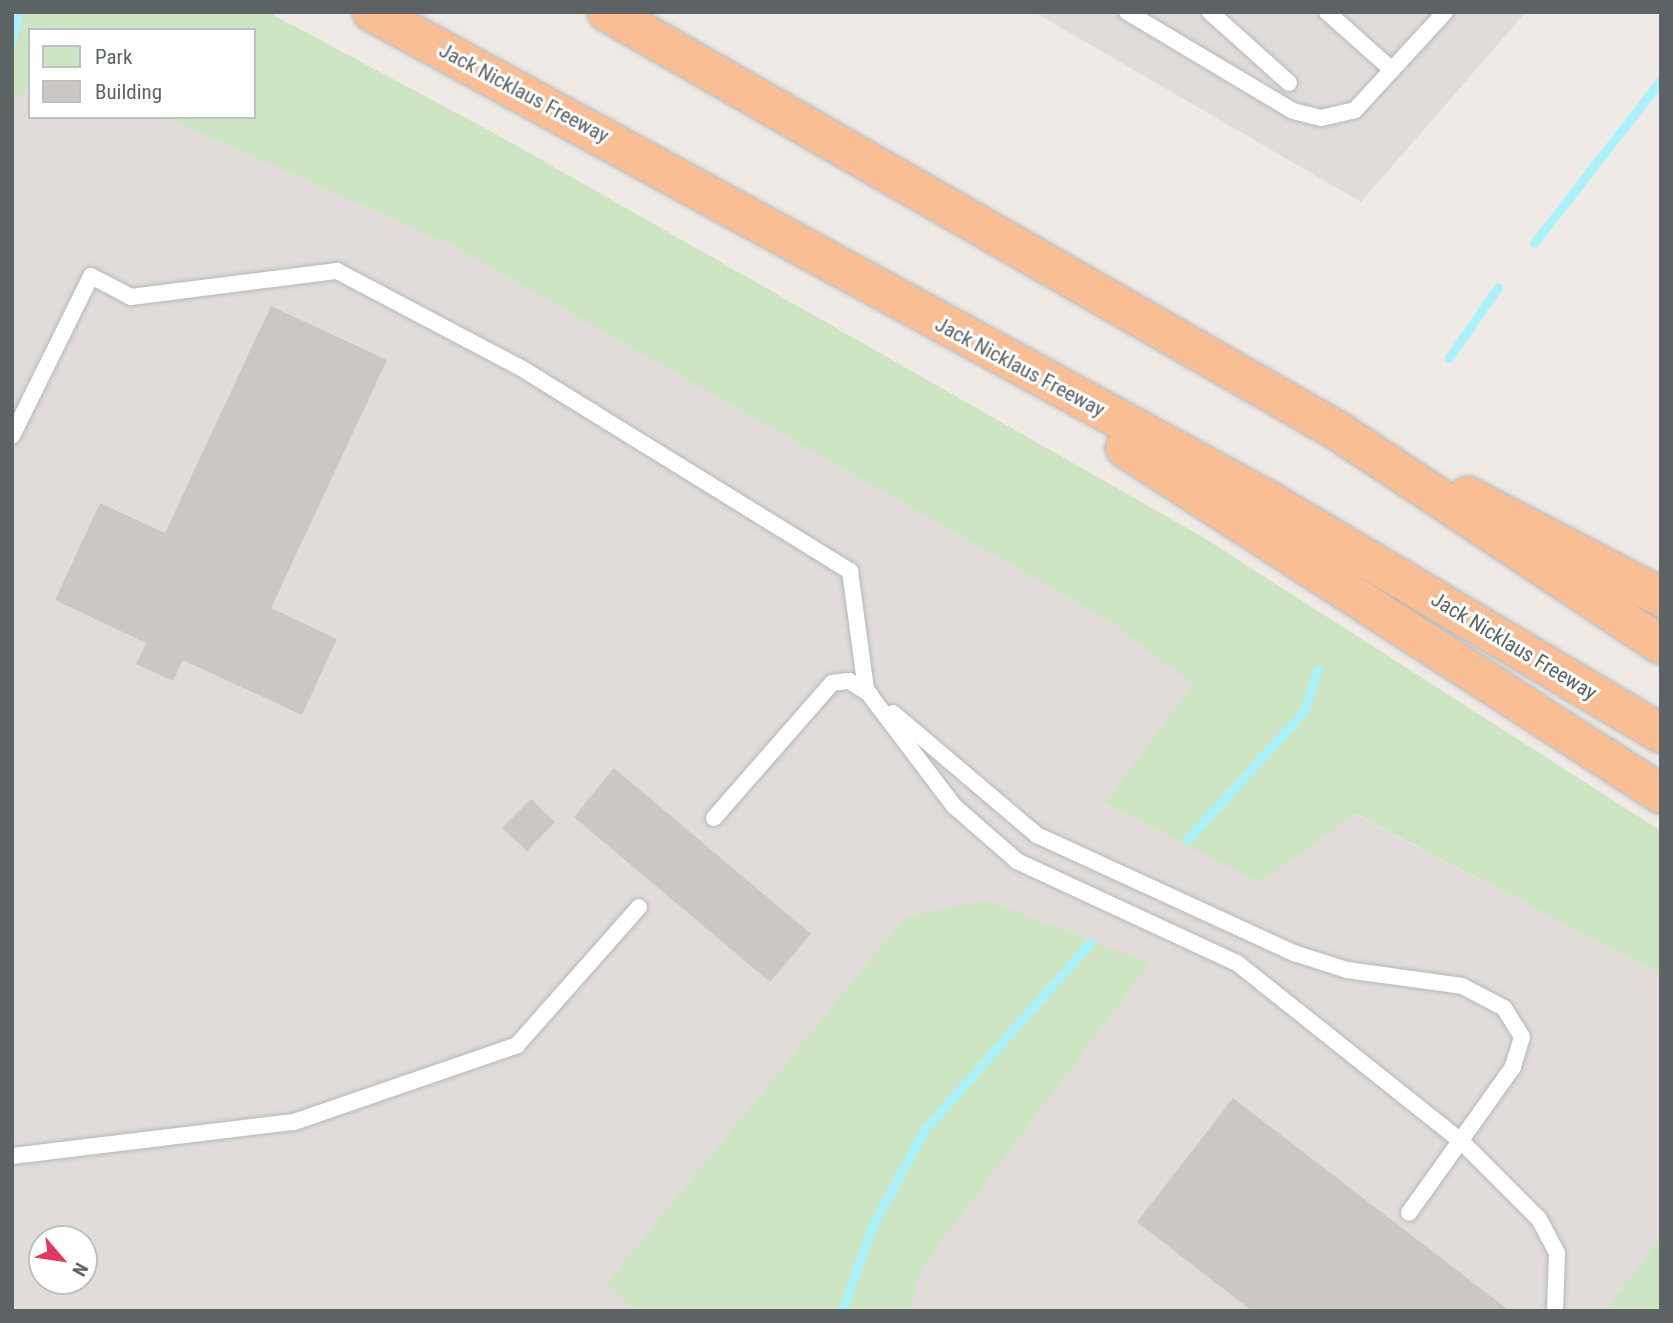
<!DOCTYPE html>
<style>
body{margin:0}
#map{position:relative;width:1673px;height:1323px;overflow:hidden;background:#efeae5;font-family:"Roboto Condensed",sans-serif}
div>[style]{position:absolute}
.industrial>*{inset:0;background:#e1dcda}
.green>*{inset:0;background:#cee5c3}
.stream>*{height:9px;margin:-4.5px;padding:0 4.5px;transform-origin:4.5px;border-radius:4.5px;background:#a9f2fb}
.building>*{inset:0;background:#ccc7c4}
.roads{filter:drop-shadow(0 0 2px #b3b8ba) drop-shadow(0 0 2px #b3b8ba)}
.lane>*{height:16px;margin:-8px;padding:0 8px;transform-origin:8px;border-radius:8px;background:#fff}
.highway>*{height:38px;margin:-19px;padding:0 19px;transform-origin:19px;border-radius:19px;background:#f9be93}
span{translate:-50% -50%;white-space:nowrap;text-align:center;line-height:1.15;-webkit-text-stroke:6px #fff;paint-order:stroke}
.street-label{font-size:21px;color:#5d6365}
.frame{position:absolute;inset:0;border:14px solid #5d6365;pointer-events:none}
.legend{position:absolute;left:28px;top:28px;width:228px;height:91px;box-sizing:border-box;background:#fff;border:2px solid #bec1c1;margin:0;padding:9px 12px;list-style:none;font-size:21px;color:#5d6365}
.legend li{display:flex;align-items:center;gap:14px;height:35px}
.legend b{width:35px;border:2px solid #bec1c1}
.north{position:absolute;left:28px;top:1225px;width:70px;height:70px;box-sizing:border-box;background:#fff;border:2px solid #bec1c1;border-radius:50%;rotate:119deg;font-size:19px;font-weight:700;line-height:28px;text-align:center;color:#5d6365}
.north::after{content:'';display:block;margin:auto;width:24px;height:32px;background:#e23862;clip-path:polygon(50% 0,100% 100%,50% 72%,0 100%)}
</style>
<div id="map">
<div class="industrial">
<div style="clip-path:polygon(1034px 12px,1526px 12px,1361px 202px)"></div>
<div style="clip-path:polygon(evenodd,30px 87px,30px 117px,164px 117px,455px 247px,1106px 619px,1194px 684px,1106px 802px,1260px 883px,1355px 814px,1661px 975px,1661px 1237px,1604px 1311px,12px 1311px,12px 102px,30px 87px,42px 1239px,84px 1239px,84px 1281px,42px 1281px,42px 1239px)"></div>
</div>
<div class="green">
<div style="clip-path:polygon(12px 12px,268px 12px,503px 138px,1201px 536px,1661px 831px,1661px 975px,1356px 814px,1260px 883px,1105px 803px,1193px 684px,1106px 619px,455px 247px,164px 117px,254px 117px,254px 30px,30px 30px,30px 87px,12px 102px)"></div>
<div style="clip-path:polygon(985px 900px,1150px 963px,922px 1268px,909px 1311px,635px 1311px,607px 1283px,905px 917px)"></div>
<div style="clip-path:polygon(1661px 1237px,1661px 1311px,1604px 1311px)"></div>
</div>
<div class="stream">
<div style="left:12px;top:41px;width:30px;rotate:-78deg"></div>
<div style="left:1534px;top:243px;width:207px;rotate:-52.1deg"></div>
<div style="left:1449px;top:358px;width:86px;rotate:-55.4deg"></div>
<div style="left:1187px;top:840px;width:174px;rotate:-47.8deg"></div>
<div style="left:1304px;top:711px;width:44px;rotate:-71.6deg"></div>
<div style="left:842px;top:1311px;width:89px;rotate:-70.3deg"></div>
<div style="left:872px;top:1227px;width:110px;rotate:-61.8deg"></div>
<div style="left:924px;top:1130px;width:251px;rotate:-48.4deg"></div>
</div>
<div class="building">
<div style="clip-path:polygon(271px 306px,387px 360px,271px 608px,337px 639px,302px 715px,183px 660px,173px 681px,136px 664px,146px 643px,55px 600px,100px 503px,165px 533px)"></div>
<div style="clip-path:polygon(614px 768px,811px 934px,770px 982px,574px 817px)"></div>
<div style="clip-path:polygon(531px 799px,555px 822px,527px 851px,502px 828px)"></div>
<div style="clip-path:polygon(1233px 1098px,1510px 1311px,1252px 1311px,1137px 1222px)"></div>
</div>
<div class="roads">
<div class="lane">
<div style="left:1127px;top:12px;width:193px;rotate:30.8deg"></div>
<div style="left:1293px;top:111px;width:29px;rotate:14deg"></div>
<div style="left:1321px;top:118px;width:35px;rotate:-13deg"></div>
<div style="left:1355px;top:110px;width:133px;rotate:-47.4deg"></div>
<div style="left:1210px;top:12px;width:106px;rotate:41.9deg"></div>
<div style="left:1327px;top:12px;width:87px;rotate:41.7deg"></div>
<div style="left:12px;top:436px;width:178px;rotate:-63.7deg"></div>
<div style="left:91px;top:276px;width:45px;rotate:27.7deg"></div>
<div style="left:131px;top:297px;width:208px;rotate:-7.2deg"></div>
<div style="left:337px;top:271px;width:208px;rotate:27.8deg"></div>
<div style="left:521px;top:368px;width:387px;rotate:31.7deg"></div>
<div style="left:850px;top:571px;width:120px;rotate:82.3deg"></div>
<div style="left:866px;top:690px;width:146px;rotate:52.8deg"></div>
<div style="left:954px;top:806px;width:84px;rotate:41.1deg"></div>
<div style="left:1017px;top:861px;width:242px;rotate:24.9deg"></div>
<div style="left:1237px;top:963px;width:288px;rotate:38.5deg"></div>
<div style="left:1462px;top:1142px;width:109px;rotate:45deg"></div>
<div style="left:1539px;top:1219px;width:38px;rotate:62deg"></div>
<div style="left:1557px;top:1253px;width:58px;rotate:92deg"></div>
<div style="left:893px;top:713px;width:189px;rotate:40.3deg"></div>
<div style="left:1037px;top:835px;width:283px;rotate:24.7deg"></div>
<div style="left:1294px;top:953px;width:56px;rotate:17.8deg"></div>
<div style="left:1347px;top:970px;width:116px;rotate:7.9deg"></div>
<div style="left:1462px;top:986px;width:47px;rotate:27.6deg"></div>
<div style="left:1504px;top:1008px;width:34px;rotate:58deg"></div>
<div style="left:1522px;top:1037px;width:31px;rotate:107deg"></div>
<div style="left:1513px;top:1067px;width:179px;rotate:125.5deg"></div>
<div style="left:714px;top:818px;width:179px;rotate:-48.8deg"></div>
<div style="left:832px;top:683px;width:17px;rotate:-7deg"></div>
<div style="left:849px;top:681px;width:25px;rotate:32deg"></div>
<div style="left:12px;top:1156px;width:284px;rotate:-6.9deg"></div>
<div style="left:294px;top:1122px;width:236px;rotate:-19deg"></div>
<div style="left:517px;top:1045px;width:184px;rotate:-48.5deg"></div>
</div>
<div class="highway">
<div style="left:372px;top:12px;width:1024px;rotate:28.59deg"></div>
<div style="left:1271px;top:502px;width:454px;rotate:30.7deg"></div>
<div style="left:607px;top:12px;width:843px;rotate:29.82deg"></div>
<div style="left:1338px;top:431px;width:387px;rotate:33.5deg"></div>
<div style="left:1125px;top:448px;width:638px;rotate:32.84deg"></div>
<div style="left:1468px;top:496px;width:218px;rotate:27.6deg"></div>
</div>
</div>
<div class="street-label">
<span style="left:524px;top:93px;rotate:28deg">Jack Nicklaus Freeway</span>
<span style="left:1020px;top:367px;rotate:28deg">Jack Nicklaus Freeway</span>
<span style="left:1514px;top:646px;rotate:31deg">Jack Nicklaus Freeway</span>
</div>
<div class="frame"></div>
<ul class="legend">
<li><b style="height:19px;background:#cee5c3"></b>Park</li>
<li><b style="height:19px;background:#ccc7c4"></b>Building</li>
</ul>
<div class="north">N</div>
</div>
